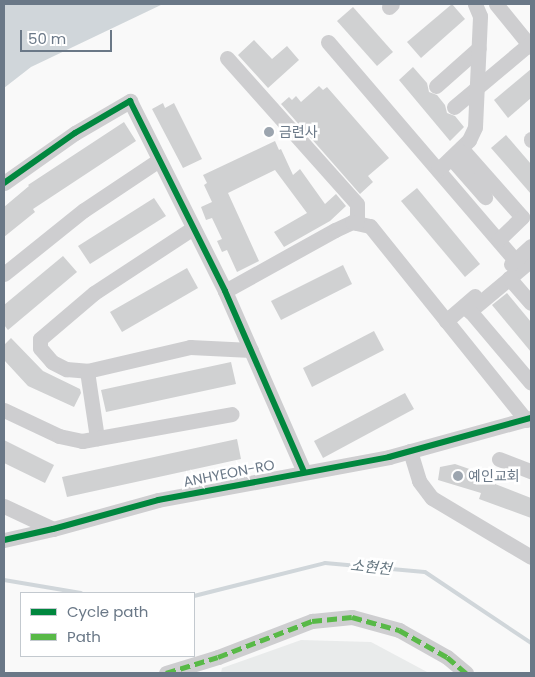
<!DOCTYPE html>
<meta charset="utf-8">
<style>
body{margin:0}
#map{position:relative;width:535px;height:677px;overflow:hidden;background:#f9f9f9;font-family:Poppins,"Noto Sans KR",sans-serif}
div>[style]{position:absolute}
.built>*{inset:0;background:#e9ebeb}
.water>*{inset:0;background:#d0d6da}
.stream>*{height:4px;margin:-2px;padding:0 2px;transform-origin:2px;border-radius:2px;background:#d0d6da}
.building>*{inset:0;background:#d0d1d2}
.minor>*{height:15px;margin:-7.5px;padding:0 7.5px;transform-origin:7.5px;border-radius:7.5px;background:#ceced0}
.quiet>*{height:5px;margin-top:-2.5px;transform-origin:0;background:repeating-linear-gradient(90deg,#58b947 0 10px,transparent 0 15px)}
.cycleway>*{height:6px;margin:-3px;padding:0 3px;transform-origin:3px;border-radius:3px;background:#00873e}
.dots>*{width:14px;height:14px;translate:-50% -50%;box-sizing:border-box;border:2px solid #fff;border-radius:50%}
span{translate:-50% -50%;white-space:nowrap;text-align:center;line-height:1.15;-webkit-text-stroke:5px #fff;paint-order:stroke}
.poi-label{font-size:14px;color:#6a7887}
.left{translate:0 -50%;text-align:left}
.street-label{font-size:14px;color:#6a7887}
.water-label{font-size:15px;color:#677882;font-style:italic}
.frame{position:absolute;inset:0;border:5px solid #6a7887;pointer-events:none}
.legend{position:absolute;left:20px;top:592px;width:175px;height:65px;box-sizing:border-box;background:#fff;border:1px solid #c3c9cf;margin:0;padding:6px 9px;list-style:none;font-size:15px;color:#6a7887}
.legend li{display:flex;align-items:center;gap:10px;height:25px}
.legend b{width:25px;border:1px solid #c3c9cf}
.scale{position:absolute;left:20px;top:30px;width:92px;height:22px;box-sizing:border-box;border:2px solid #6a7887;border-top:0;padding-left:6px;font-size:15px;line-height:18px;white-space:nowrap;color:#6a7887;-webkit-text-stroke:4px #fff;paint-order:stroke}
</style>
<div id="map">
<div class="built">
<div style="clip-path:polygon(301px 640px,371px 642px,429px 673px,221px 673px,222px 668px)"></div>
</div>
<div class="water">
<div style="clip-path:polygon(4px 4px,163px 4px,31px 67px,4px 88px)"></div>
</div>
<div class="stream">
<div style="left:4px;top:580px;width:78px;rotate:9.6deg"></div>
<div style="left:194px;top:596px;width:135px;rotate:-14.1deg"></div>
<div style="left:325px;top:563px;width:100px;rotate:5.1deg"></div>
<div style="left:425px;top:572px;width:128px;rotate:33.8deg"></div>
</div>
<div class="building">
<div style="clip-path:polygon(452px 4px,465px 19px,421px 58px,407px 42px)"></div>
<div style="clip-path:polygon(353px 7px,393px 52px,377px 66px,337px 21px)"></div>
<div style="clip-path:polygon(254px 40px,272px 59px,287px 46px,299px 60px,268px 88px,238px 55px)"></div>
<div style="clip-path:polygon(413px 67px,427px 83px,429px 92px,437px 95px,445px 105px,447px 113px,455px 116px,464px 127px,450px 141px,399px 80px)"></div>
<div style="clip-path:polygon(531px 69px,531px 98px,508px 118px,494px 100px)"></div>
<div style="clip-path:polygon(319px 86px,323px 90px,327px 87px,389px 158px,368px 176px,373px 182px,360px 194px,281px 104px,289px 97px,292px 100px,296px 96px,301px 102px)"></div>
<div style="clip-path:polygon(163px 103px,165px 108px,174px 103px,202px 159px,183px 168px,152px 109px)"></div>
<div style="clip-path:polygon(124px 122px,136px 141px,33px 209px,35px 212px,4px 237px,4px 207px,29px 186px,28px 185px)"></div>
<div style="clip-path:polygon(506px 135px,531px 164px,531px 194px,491px 148px)"></div>
<div style="clip-path:polygon(275px 141px,279px 150px,281px 149px,293px 175px,300px 169px,325px 204px,336px 194px,346px 206px,330px 221px,284px 247px,274px 232px,307px 213px,275px 170px,228px 193px,259px 261px,237px 272px,227px 250px,222px 252px,217px 241px,222px 239px,212px 218px,206px 220px,201px 207px,212px 202px,204px 185px,207px 183px,203px 175px)"></div>
<div style="clip-path:polygon(417px 188px,480px 264px,465px 277px,401px 201px)"></div>
<div style="clip-path:polygon(154px 198px,166px 216px,90px 264px,78px 246px)"></div>
<div style="clip-path:polygon(63px 256px,77px 272px,8px 330px,4px 325px,4px 305px)"></div>
<div style="clip-path:polygon(343px 265px,352px 284px,281px 320px,271px 301px)"></div>
<div style="clip-path:polygon(187px 268px,198px 288px,122px 332px,110px 312px)"></div>
<div style="clip-path:polygon(507px 293px,531px 322px,531px 352px,492px 305px)"></div>
<div style="clip-path:polygon(374px 331px,384px 350px,312px 387px,303px 368px)"></div>
<div style="clip-path:polygon(11px 338px,43px 371px,80px 389px,81px 393px,74px 407px,28px 386px,4px 360px,4px 345px)"></div>
<div style="clip-path:polygon(231px 362px,236px 384px,106px 412px,101px 390px)"></div>
<div style="clip-path:polygon(405px 393px,414px 409px,323px 458px,314px 441px)"></div>
<div style="clip-path:polygon(237px 439px,241px 459px,67px 497px,62px 477px)"></div>
<div style="clip-path:polygon(4px 440px,54px 465px,45px 483px,4px 463px)"></div>
<div style="clip-path:polygon(455px 464px,478px 472px,477px 477px,531px 498px,531px 518px,479px 499px,481px 493px,438px 480px,440px 467px)"></div>
</div>
<div class="minor">
<div style="left:496px;top:4px;width:55px;rotate:50.9deg"></div>
<div style="left:389px;top:7px;width:4px;rotate:-45deg"></div>
<div style="left:328px;top:42px;width:287px;rotate:49.4deg"></div>
<div style="left:227px;top:58px;width:195px;rotate:48.3deg"></div>
<div style="left:357px;top:204px;width:19px;rotate:90deg"></div>
<div style="left:436px;top:86px;width:57px;rotate:-41.5deg"></div>
<div style="left:454px;top:107px;width:98px;rotate:-40deg"></div>
<div style="left:531px;top:139px;width:1px;rotate:90deg"></div>
<div style="left:461px;top:148px;width:92px;rotate:48.5deg"></div>
<div style="left:522px;top:217px;width:33px;rotate:136deg"></div>
<div style="left:451px;top:158px;width:52px;rotate:48.9deg"></div>
<div style="left:438px;top:170px;width:43px;rotate:-44.1deg"></div>
<div style="left:469px;top:140px;width:14px;rotate:-65deg"></div>
<div style="left:475px;top:127px;width:111px;rotate:-87.4deg"></div>
<div style="left:480px;top:16px;width:13px;rotate:-113deg"></div>
<div style="left:4px;top:183px;width:87px;rotate:-35.2deg"></div>
<div style="left:75px;top:133px;width:64px;rotate:-30.2deg"></div>
<div style="left:130px;top:101px;width:212px;rotate:63.4deg"></div>
<div style="left:225px;top:291px;width:197px;rotate:66.4deg"></div>
<div style="left:193px;top:228px;width:118px;rotate:146.7deg"></div>
<div style="left:94px;top:293px;width:71px;rotate:139.6deg"></div>
<div style="left:40px;top:339px;width:9px;rotate:90deg"></div>
<div style="left:40px;top:348px;width:18px;rotate:49deg"></div>
<div style="left:52px;top:362px;width:16px;rotate:27deg"></div>
<div style="left:66px;top:369px;width:21px;rotate:5deg"></div>
<div style="left:87px;top:371px;width:106px;rotate:-13.1deg"></div>
<div style="left:190px;top:347px;width:61px;rotate:2.8deg"></div>
<div style="left:531px;top:260px;width:80px;rotate:140.1deg"></div>
<div style="left:470px;top:311px;width:94px;rotate:49.7deg"></div>
<div style="left:511px;top:264px;width:27px;rotate:-42deg"></div>
<div style="left:4px;top:274px;width:102px;rotate:-38.7deg"></div>
<div style="left:84px;top:210px;width:90px;rotate:-33.7deg"></div>
<div style="left:509px;top:278px;width:33px;rotate:49deg"></div>
<div style="left:225px;top:291px;width:126px;rotate:-29deg"></div>
<div style="left:335px;top:230px;width:19px;rotate:-25deg"></div>
<div style="left:352px;top:222px;width:18px;rotate:13deg"></div>
<div style="left:370px;top:226px;width:249px;rotate:51.2deg"></div>
<div style="left:446px;top:321px;width:38px;rotate:-41deg"></div>
<div style="left:87px;top:371px;width:68px;rotate:81.5deg"></div>
<div style="left:4px;top:410px;width:61px;rotate:25.3deg"></div>
<div style="left:59px;top:436px;width:24px;rotate:12deg"></div>
<div style="left:82px;top:441px;width:152px;rotate:-10.2deg"></div>
<div style="left:410px;top:451px;width:31px;rotate:73deg"></div>
<div style="left:419px;top:481px;width:21px;rotate:53deg"></div>
<div style="left:432px;top:498px;width:115px;rotate:30.8deg"></div>
<div style="left:499px;top:459px;width:34px;rotate:21deg"></div>
<div style="left:4px;top:506px;width:54px;rotate:25.1deg"></div>
<div style="left:4px;top:540px;width:50px;rotate:-12.7deg"></div>
<div style="left:53px;top:529px;width:109px;rotate:-15.4deg"></div>
<div style="left:158px;top:500px;width:235px;rotate:-10.5deg"></div>
<div style="left:389px;top:457px;width:147px;rotate:-15.4deg"></div>
<div style="left:166px;top:673px;width:54px;rotate:-17.1deg"></div>
<div style="left:218px;top:657px;width:101px;rotate:-21deg"></div>
<div style="left:312px;top:621px;width:40px;rotate:-5.7deg"></div>
<div style="left:352px;top:617px;width:49px;rotate:15.5deg"></div>
<div style="left:399px;top:630px;width:55px;rotate:29.4deg"></div>
<div style="left:447px;top:657px;width:25px;rotate:40deg"></div>
</div>
<div class="quiet">
<div style="left:166px;top:673px;width:54px;rotate:-17.1deg"></div>
<div style="left:218px;top:657px;width:101px;rotate:-21deg"></div>
<div style="left:312px;top:621px;width:40px;rotate:-5.7deg"></div>
<div style="left:352px;top:617px;width:49px;rotate:15.5deg"></div>
<div style="left:399px;top:630px;width:55px;rotate:29.4deg"></div>
<div style="left:447px;top:657px;width:25px;rotate:40deg"></div>
</div>
<div class="cycleway">
<div style="left:4px;top:183px;width:87px;rotate:-35.2deg"></div>
<div style="left:75px;top:133px;width:64px;rotate:-30.2deg"></div>
<div style="left:130px;top:101px;width:212px;rotate:63.4deg"></div>
<div style="left:225px;top:291px;width:197px;rotate:66.4deg"></div>
<div style="left:4px;top:540px;width:50px;rotate:-12.7deg"></div>
<div style="left:53px;top:529px;width:109px;rotate:-15.4deg"></div>
<div style="left:158px;top:500px;width:235px;rotate:-10.5deg"></div>
<div style="left:389px;top:457px;width:147px;rotate:-15.4deg"></div>
</div>
<div class="dots">
<div style="left:269px;top:132px;background:#9ca5af"></div>
<div style="left:458px;top:476px;background:#9ca5af"></div>
</div>
<div class="poi-label">
<span class="left" style="left:279px;top:132px">금련사</span>
<span class="left" style="left:468px;top:476px">예인교회</span>
</div>
<div class="street-label">
<span style="left:229px;top:473px;rotate:-11deg">ANHYEON-RO</span>
</div>
<div class="water-label">
<span style="left:371px;top:567px;rotate:6deg">소현천</span>
</div>
<div class="frame"></div>
<ul class="legend">
<li><b style="height:6px;background:#00873e"></b>Cycle path</li>
<li><b style="height:6px;background:#58b947"></b>Path</li>
</ul>
<div class="scale">50 m</div>
</div>
